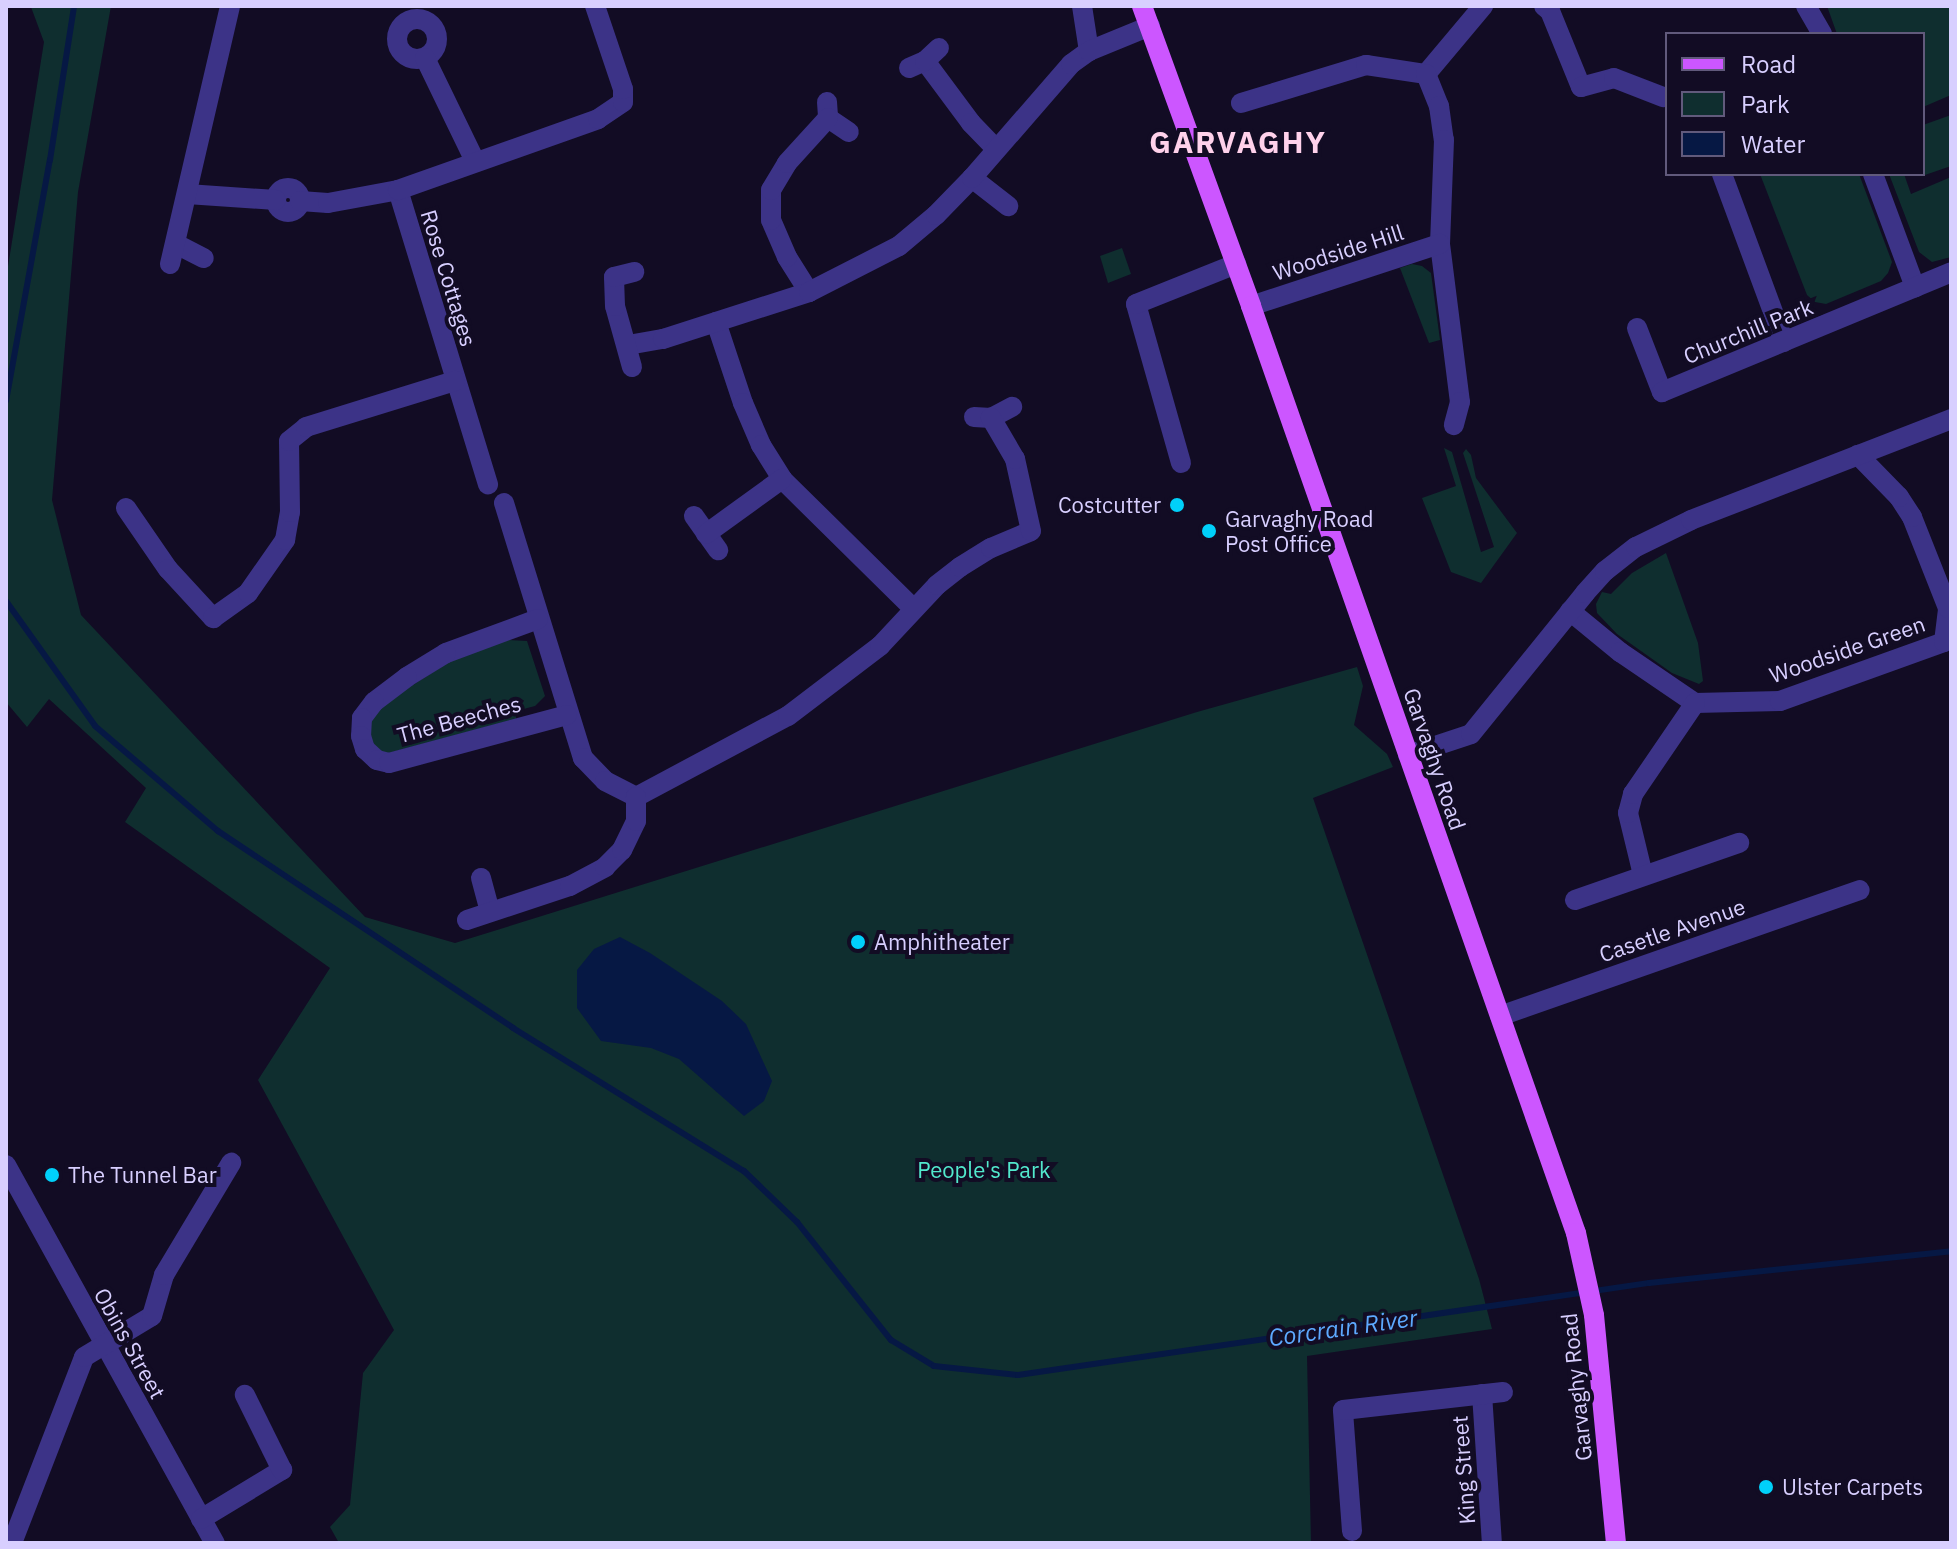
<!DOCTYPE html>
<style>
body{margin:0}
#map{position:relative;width:1957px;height:1549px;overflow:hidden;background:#120c24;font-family:"IBM Plex Sans",sans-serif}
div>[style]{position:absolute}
.green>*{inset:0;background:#0f2e2f}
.water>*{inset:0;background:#061844}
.stream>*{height:6px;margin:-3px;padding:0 3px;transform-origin:3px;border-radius:3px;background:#061844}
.minor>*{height:20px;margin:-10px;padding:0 10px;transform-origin:10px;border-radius:10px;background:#3c3387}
.minor>.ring{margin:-10px;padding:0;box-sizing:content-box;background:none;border:20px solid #3c3387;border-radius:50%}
.major>*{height:20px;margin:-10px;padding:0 10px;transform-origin:10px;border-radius:10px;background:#cc56ff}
.dots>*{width:22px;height:22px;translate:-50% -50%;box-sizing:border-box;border:4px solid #120c24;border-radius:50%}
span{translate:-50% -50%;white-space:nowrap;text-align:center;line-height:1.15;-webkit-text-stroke:8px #120c24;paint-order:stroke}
.street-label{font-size:22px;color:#d8cfff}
.poi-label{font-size:22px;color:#d8cfff}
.right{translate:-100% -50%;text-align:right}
.left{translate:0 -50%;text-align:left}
.park-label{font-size:22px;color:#52e9cd}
.water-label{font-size:24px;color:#5da9ff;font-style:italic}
.district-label{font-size:30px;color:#ffd1eb;font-weight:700;letter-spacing:2px}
.frame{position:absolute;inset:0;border:8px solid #d8cfff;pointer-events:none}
.legend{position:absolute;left:1665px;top:32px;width:260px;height:144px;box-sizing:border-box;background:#120c24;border:2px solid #615a7c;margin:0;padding:10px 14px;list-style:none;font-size:24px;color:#d8cfff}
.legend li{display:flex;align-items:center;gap:16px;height:40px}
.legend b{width:40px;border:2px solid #615a7c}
</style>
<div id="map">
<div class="green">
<div style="clip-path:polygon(6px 6px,111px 6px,78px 192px,52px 500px,81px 615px,365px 917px,455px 943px,1197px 712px,1357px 667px,1363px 686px,1354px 725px,1387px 754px,1393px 767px,1313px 798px,1479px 1279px,1492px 1329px,1307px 1356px,1311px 1543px,339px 1543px,330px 1527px,350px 1505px,363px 1373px,394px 1330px,258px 1080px,330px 968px,125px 822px,146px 788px,49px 699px,27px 727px,6px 702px,6px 279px,44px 42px,31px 7px)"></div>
<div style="clip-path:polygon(1827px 6px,1951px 6px,1951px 95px,1923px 107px,1923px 34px,1837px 34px)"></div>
<div style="clip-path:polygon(1951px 115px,1951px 166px,1925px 175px,1922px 174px,1923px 125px)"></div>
<div style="clip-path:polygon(1760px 174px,1859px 174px,1892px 262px,1888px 273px,1881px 281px,1826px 304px,1815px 302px,1807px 295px)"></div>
<div style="clip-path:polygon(1889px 174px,1904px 174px,1911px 194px,1951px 177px,1951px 257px,1932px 262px,1919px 252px)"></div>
<div style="clip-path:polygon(1122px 248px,1131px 274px,1108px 283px,1100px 256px)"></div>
<div style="clip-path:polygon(1412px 264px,1422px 266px,1431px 273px,1440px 340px,1429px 343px,1400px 268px)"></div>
<div style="clip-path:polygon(1444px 448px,1452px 452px,1481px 552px,1494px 547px,1463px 453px,1466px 449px,1471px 455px,1476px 478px,1517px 533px,1481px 583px,1451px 572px,1422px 498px,1456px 486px)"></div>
<div style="clip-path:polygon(1666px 553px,1698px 643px,1703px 681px,1699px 684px,1672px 673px,1617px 634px,1597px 613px,1596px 604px,1602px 592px,1611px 594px,1632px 573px)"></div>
<div style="clip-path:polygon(507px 640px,527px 641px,545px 696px,535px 706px,516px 711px,516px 719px,385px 754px,370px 746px,369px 723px,386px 702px,457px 657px)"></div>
</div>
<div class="water">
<div style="clip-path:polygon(620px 937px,650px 953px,722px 1001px,746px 1024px,772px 1081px,764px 1101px,744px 1116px,679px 1059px,651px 1048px,601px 1041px,577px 1008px,577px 970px,594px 949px)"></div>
</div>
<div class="stream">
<div style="left:6px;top:401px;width:245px;rotate:-79.7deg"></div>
<div style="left:50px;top:160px;width:156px;rotate:-81.1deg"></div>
<div style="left:6px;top:601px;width:153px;rotate:54.5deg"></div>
<div style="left:95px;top:726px;width:162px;rotate:40.5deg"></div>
<div style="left:218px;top:831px;width:355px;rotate:33.7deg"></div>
<div style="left:513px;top:1028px;width:272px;rotate:31.8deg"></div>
<div style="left:744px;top:1171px;width:74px;rotate:43.9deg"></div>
<div style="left:797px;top:1222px;width:151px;rotate:51.5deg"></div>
<div style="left:891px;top:1340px;width:50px;rotate:31.2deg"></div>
<div style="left:934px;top:1366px;width:84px;rotate:6.1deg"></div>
<div style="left:1018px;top:1375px;width:638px;rotate:-8.3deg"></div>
<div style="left:1649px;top:1283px;width:304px;rotate:-6deg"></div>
</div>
<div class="minor">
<div style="left:1082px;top:6px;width:46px;rotate:81.2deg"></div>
<div style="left:1544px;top:6px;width:8px;rotate:40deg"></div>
<div style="left:1550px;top:11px;width:82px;rotate:67.8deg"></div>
<div style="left:1581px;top:87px;width:34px;rotate:-15deg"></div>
<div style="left:1614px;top:78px;width:53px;rotate:21.2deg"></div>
<div style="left:1806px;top:6px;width:32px;rotate:60deg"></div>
<div class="ring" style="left:397px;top:19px;width:20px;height:20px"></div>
<div style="left:425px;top:58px;width:114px;rotate:64.1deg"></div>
<div style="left:925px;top:61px;width:77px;rotate:53.4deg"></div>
<div style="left:971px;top:123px;width:36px;rotate:46deg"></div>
<div style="left:909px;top:68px;width:17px;rotate:-24deg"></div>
<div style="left:925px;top:61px;width:19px;rotate:-43deg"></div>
<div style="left:1426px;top:74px;width:89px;rotate:-50deg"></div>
<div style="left:827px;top:102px;width:16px;rotate:86deg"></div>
<div style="left:828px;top:118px;width:25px;rotate:34deg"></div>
<div style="left:1241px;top:103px;width:131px;rotate:-16.9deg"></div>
<div style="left:1366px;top:65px;width:61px;rotate:8.5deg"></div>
<div style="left:1426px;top:74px;width:35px;rotate:68deg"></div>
<div style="left:1439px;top:106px;width:34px;rotate:82deg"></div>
<div style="left:1444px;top:140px;width:104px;rotate:92.2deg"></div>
<div style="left:1440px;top:244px;width:159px;rotate:82.8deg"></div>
<div style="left:1460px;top:402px;width:24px;rotate:105deg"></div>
<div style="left:1722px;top:174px;width:179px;rotate:69.7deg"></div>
<div style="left:1873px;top:174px;width:121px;rotate:69.6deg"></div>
<div style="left:972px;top:178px;width:46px;rotate:37.9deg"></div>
<div class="ring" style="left:276px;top:188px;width:4px;height:4px"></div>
<div style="left:398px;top:190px;width:308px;rotate:73deg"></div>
<div style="left:187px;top:194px;width:89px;rotate:3.9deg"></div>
<div style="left:300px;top:201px;width:28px;rotate:4deg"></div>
<div style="left:328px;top:203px;width:71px;rotate:-10.5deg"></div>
<div style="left:398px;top:190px;width:212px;rotate:-19.5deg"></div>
<div style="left:598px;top:119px;width:30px;rotate:-34deg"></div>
<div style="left:623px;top:102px;width:13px;rotate:-90deg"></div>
<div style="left:623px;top:89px;width:88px;rotate:-108.6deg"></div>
<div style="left:176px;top:244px;width:31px;rotate:27deg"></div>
<div style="left:170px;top:264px;width:265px;rotate:-76.9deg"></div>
<div style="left:809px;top:292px;width:41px;rotate:-122.2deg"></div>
<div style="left:787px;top:257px;width:40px;rotate:-113.4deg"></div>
<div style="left:771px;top:220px;width:30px;rotate:-90deg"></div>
<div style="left:771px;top:190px;width:31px;rotate:-59deg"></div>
<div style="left:787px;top:163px;width:61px;rotate:-47.7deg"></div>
<div style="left:1251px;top:306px;width:199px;rotate:-18.2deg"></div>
<div style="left:716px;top:322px;width:85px;rotate:71.6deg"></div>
<div style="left:743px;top:403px;width:46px;rotate:66.8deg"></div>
<div style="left:761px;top:445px;width:40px;rotate:58deg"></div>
<div style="left:782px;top:479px;width:185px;rotate:44.6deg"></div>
<div style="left:1637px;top:328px;width:69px;rotate:68.7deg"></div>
<div style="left:1662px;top:392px;width:313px;rotate:-22.5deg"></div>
<div style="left:628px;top:345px;width:36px;rotate:-10deg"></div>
<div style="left:663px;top:339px;width:153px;rotate:-17.8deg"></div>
<div style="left:809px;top:292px;width:101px;rotate:-27.1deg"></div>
<div style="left:899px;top:246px;width:48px;rotate:-40deg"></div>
<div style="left:936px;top:215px;width:52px;rotate:-45.8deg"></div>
<div style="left:972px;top:178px;width:151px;rotate:-49deg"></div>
<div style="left:1071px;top:64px;width:22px;rotate:-36deg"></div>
<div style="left:1089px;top:51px;width:66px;rotate:-22.3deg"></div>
<div style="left:632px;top:367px;width:63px;rotate:-105.6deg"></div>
<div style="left:615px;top:306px;width:29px;rotate:-92deg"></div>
<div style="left:614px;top:277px;width:21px;rotate:-14deg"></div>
<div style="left:974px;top:417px;width:17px;rotate:3deg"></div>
<div style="left:991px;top:418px;width:24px;rotate:-28deg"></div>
<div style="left:1181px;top:463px;width:165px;rotate:-105.8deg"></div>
<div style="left:1136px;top:304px;width:108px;rotate:-21.8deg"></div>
<div style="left:504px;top:503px;width:267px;rotate:72.8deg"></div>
<div style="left:583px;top:758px;width:32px;rotate:46deg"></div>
<div style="left:605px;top:781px;width:35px;rotate:27deg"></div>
<div style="left:636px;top:797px;width:172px;rotate:-28.1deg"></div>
<div style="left:788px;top:716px;width:116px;rotate:-37.3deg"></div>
<div style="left:880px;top:646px;width:83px;rotate:-46.9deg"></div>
<div style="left:937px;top:585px;width:29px;rotate:-38deg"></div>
<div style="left:960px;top:567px;width:36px;rotate:-32deg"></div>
<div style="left:991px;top:548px;width:43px;rotate:-23deg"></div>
<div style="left:1031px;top:531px;width:74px;rotate:-102.5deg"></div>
<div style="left:1015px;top:459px;width:48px;rotate:-120.3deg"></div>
<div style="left:126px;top:508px;width:74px;rotate:55.5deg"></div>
<div style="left:168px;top:569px;width:67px;rotate:47.4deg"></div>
<div style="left:213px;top:618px;width:43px;rotate:-35.5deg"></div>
<div style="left:248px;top:593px;width:65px;rotate:-55.1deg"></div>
<div style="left:285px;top:540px;width:28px;rotate:-80deg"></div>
<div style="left:290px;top:512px;width:71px;rotate:-90.8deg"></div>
<div style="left:289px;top:441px;width:22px;rotate:-39deg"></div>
<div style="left:306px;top:427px;width:156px;rotate:-17.2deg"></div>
<div style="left:694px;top:516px;width:42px;rotate:54.8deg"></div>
<div style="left:706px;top:534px;width:94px;rotate:-35.9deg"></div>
<div style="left:1570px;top:611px;width:65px;rotate:39.4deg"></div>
<div style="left:1620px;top:652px;width:91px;rotate:34.2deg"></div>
<div style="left:1695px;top:703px;width:85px;rotate:-1.3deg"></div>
<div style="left:1780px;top:701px;width:174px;rotate:-19.8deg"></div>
<div style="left:1944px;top:642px;width:34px;rotate:-83deg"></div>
<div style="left:1948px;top:608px;width:98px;rotate:-111.6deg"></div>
<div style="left:1912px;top:517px;width:24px;rotate:-123deg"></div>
<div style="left:1899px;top:497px;width:59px;rotate:-134.3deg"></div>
<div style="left:538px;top:619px;width:98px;rotate:159.7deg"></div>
<div style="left:446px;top:653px;width:46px;rotate:148.4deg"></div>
<div style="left:407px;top:677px;width:41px;rotate:142.9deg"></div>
<div style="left:374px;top:702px;width:20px;rotate:127deg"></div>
<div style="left:362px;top:718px;width:18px;rotate:93deg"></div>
<div style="left:361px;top:736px;width:14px;rotate:73deg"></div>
<div style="left:365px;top:749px;width:16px;rotate:43deg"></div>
<div style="left:377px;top:760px;width:12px;rotate:14deg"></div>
<div style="left:389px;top:763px;width:184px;rotate:-15.1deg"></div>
<div style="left:1408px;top:755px;width:66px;rotate:-18.4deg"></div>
<div style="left:1471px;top:734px;width:181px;rotate:-51deg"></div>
<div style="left:1585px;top:593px;width:30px;rotate:-48deg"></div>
<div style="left:1605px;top:571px;width:39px;rotate:-38deg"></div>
<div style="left:1636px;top:547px;width:61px;rotate:-26.1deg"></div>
<div style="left:1691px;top:520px;width:279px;rotate:-21.2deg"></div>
<div style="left:1643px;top:875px;width:64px;rotate:-103.6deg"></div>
<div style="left:1628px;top:813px;width:20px;rotate:-75deg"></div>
<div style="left:1633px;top:794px;width:110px;rotate:-55.7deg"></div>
<div style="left:481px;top:878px;width:34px;rotate:75deg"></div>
<div style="left:1575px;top:900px;width:174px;rotate:-19.2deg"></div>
<div style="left:467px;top:920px;width:108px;rotate:-18.3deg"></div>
<div style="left:570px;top:886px;width:40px;rotate:-28deg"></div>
<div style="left:605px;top:867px;width:24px;rotate:-45deg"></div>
<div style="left:622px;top:850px;width:32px;rotate:-64deg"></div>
<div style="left:636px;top:821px;width:24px;rotate:-90deg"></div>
<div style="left:1500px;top:1016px;width:381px;rotate:-19.3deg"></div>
<div style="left:6px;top:1165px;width:432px;rotate:61.1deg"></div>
<div style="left:1482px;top:1394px;width:149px;rotate:86.2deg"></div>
<div style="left:201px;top:1519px;width:95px;rotate:-31.2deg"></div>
<div style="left:282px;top:1470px;width:84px;rotate:-116.3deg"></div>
<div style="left:1352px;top:1531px;width:121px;rotate:-94.3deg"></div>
<div style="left:1343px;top:1410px;width:161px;rotate:-6.4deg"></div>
<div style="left:12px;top:1543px;width:199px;rotate:-68.8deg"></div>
<div style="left:84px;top:1357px;width:79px;rotate:-31.1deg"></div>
<div style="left:152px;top:1316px;width:43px;rotate:-73.7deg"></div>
<div style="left:164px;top:1275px;width:131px;rotate:-59.1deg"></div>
</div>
<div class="major">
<div style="left:1142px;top:6px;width:319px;rotate:70deg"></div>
<div style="left:1251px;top:306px;width:982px;rotate:70.68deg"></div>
<div style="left:1576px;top:1233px;width:84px;rotate:77.6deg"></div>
<div style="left:1594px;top:1315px;width:229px;rotate:84.5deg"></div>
</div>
<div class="dots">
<div style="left:1177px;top:505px;background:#00d0fa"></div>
<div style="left:1209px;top:531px;background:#00d0fa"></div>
<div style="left:858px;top:942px;background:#00d0fa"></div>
<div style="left:52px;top:1175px;background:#00d0fa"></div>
<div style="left:1766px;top:1487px;background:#00d0fa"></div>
</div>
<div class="street-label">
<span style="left:1338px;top:252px;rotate:-18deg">Woodside Hill</span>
<span style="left:449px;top:278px;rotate:73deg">Rose Cottages</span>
<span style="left:1748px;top:331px;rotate:-22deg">Churchill Park</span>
<span style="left:1847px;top:649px;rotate:-19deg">Woodside Green</span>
<span style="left:459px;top:719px;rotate:-15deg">The Beeches</span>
<span style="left:1435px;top:759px;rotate:71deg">Garvaghy Road</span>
<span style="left:1672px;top:930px;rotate:-19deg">Casetle Avenue</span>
<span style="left:130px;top:1343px;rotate:61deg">Obins Street</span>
<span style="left:1576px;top:1387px;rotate:-96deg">Garvaghy Road</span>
<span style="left:1463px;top:1470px;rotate:-94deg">King Street</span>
</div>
<div class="poi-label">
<span class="right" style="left:1161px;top:505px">Costcutter</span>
<span class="left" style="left:1225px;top:531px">Garvaghy Road<br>Post Office</span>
<span class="left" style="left:874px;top:942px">Amphitheater</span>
<span class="left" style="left:68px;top:1175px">The Tunnel Bar</span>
<span class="left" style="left:1782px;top:1487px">Ulster Carpets</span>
</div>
<div class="park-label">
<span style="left:984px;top:1170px">People's Park</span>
</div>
<div class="water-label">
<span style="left:1343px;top:1328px;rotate:-8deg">Corcrain River</span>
</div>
<div class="district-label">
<span style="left:1238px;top:142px">GARVAGHY</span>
</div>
<div class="frame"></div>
<ul class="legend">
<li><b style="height:10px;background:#cc56ff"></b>Road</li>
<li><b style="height:22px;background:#0f2e2f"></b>Park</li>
<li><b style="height:22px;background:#061844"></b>Water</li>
</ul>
</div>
